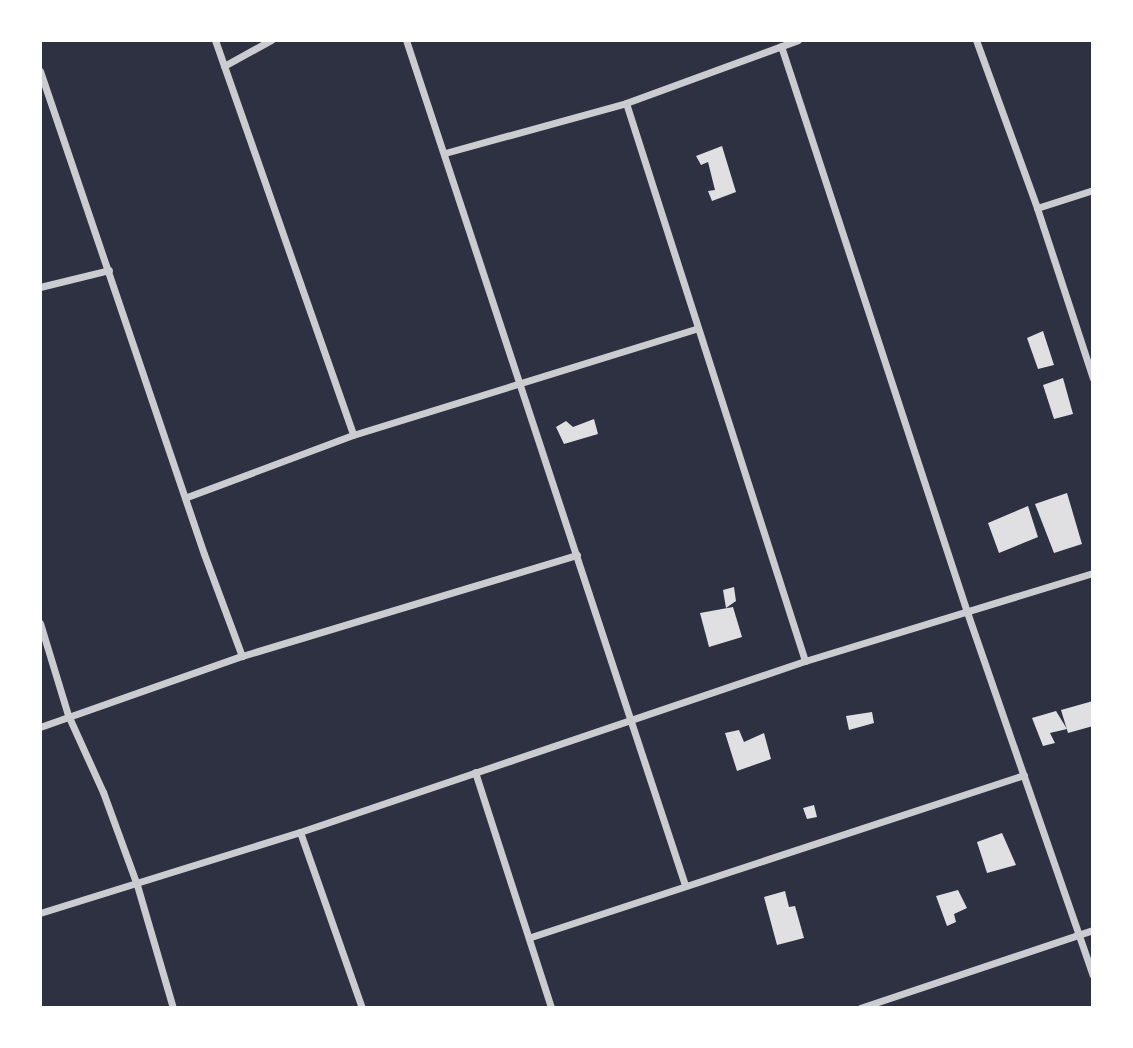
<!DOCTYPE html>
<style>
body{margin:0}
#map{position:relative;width:1133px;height:1048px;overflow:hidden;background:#2d3142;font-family:Quicksand,sans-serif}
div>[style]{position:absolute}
.building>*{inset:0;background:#e0e0e3}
.minor>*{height:7px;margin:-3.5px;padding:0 3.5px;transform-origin:3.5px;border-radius:3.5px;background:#caccd0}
span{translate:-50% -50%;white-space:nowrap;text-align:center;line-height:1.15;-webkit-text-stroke:7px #fff;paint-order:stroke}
.frame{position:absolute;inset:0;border:42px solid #fff;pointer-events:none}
</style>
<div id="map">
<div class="building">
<div style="clip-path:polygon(722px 146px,736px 192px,712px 201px,708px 191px,715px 190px,708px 162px,701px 165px,696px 156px)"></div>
<div style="clip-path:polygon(1043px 331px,1054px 365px,1038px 369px,1027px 338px)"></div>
<div style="clip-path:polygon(1063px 378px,1073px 414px,1054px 419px,1043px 385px)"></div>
<div style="clip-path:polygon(594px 419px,598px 434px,564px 444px,556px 427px,566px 421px,573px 427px)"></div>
<div style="clip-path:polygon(1067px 493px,1082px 544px,1054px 553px,1035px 504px)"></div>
<div style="clip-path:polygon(1028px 506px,1038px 537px,999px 553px,988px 523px)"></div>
<div style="clip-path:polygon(734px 587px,736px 601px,726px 608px,723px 590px)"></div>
<div style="clip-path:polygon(733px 607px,742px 637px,709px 647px,700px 613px)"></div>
<div style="clip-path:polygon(1093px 701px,1093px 726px,1068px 733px,1061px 710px)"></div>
<div style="clip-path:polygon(1056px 711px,1067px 729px,1050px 733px,1055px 743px,1043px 746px,1032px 718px)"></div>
<div style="clip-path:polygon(872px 712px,874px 723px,849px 730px,846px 716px)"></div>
<div style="clip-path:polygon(739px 730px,744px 742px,764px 733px,771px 759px,737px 771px,725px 733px)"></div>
<div style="clip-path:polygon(814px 805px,817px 817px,807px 819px,803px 808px)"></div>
<div style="clip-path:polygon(1002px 833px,1016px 865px,987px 873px,977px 842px)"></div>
<div style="clip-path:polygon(958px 890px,967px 908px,954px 914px,956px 922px,947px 926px,936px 896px)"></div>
<div style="clip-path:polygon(785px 891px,789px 907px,795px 906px,804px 938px,777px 945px,764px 897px)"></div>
</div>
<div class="minor">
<div style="left:215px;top:40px;width:418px;rotate:70.7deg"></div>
<div style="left:406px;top:40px;width:890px;rotate:71.73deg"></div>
<div style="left:976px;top:40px;width:179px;rotate:70deg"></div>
<div style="left:1037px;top:208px;width:179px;rotate:71.8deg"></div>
<div style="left:781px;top:46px;width:596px;rotate:71.81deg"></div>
<div style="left:967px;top:612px;width:384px;rotate:70.9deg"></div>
<div style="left:224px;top:66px;width:54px;rotate:-29deg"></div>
<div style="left:40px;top:71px;width:510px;rotate:71.25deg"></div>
<div style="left:204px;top:554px;width:109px;rotate:69.6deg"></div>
<div style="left:626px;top:103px;width:586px;rotate:72.21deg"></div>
<div style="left:445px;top:153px;width:188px;rotate:-15.4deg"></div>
<div style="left:626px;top:103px;width:183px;rotate:-20.1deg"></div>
<div style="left:1037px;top:208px;width:59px;rotate:-17.8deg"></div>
<div style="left:40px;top:287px;width:71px;rotate:-13.8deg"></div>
<div style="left:187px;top:497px;width:177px;rotate:-20.5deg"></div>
<div style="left:353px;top:435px;width:361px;rotate:-17.2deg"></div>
<div style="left:40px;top:623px;width:96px;rotate:73.1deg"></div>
<div style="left:68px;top:715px;width:85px;rotate:65.6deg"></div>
<div style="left:103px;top:792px;width:99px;rotate:69.9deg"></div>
<div style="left:137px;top:885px;width:128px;rotate:73.7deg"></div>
<div style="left:40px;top:727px;width:214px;rotate:-19.4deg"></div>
<div style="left:242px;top:656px;width:350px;rotate:-16.8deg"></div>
<div style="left:475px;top:772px;width:248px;rotate:72.1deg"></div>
<div style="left:300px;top:832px;width:187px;rotate:70.6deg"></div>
<div style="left:40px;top:913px;width:272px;rotate:-17.3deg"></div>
<div style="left:300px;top:832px;width:533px;rotate:-18.71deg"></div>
<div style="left:805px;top:661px;width:301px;rotate:-17deg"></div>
<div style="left:531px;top:937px;width:519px;rotate:-18.19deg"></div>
<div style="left:860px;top:1008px;width:246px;rotate:-18.5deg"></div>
</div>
<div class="frame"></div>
</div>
